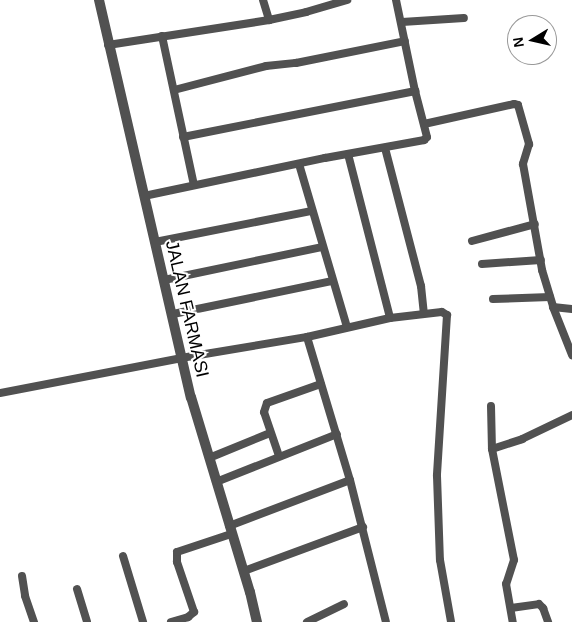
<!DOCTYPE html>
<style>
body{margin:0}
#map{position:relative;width:572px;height:622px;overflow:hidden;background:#fff;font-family:Arial,sans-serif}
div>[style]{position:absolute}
.minor>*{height:8px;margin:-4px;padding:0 4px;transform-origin:4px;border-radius:4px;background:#515151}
.tertiary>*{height:10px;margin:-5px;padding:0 5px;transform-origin:5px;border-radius:5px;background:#515151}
span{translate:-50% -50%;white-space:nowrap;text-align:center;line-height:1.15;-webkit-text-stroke:4px #fff;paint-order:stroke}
.street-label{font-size:18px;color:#000}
.north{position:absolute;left:507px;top:15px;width:50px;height:50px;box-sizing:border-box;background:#fff;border:1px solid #999;border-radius:50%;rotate:261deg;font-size:14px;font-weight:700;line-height:20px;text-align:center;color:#000}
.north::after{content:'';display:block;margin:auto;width:18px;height:22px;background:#000;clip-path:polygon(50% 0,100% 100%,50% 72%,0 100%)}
</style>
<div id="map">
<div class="minor">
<div style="left:263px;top:0;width:21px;rotate:73deg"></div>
<div style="left:402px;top:22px;width:62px;rotate:-3.7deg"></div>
<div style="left:162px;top:36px;width:152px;rotate:77.9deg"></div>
<div style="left:108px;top:45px;width:163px;rotate:-8.8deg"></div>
<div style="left:269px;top:20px;width:38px;rotate:-12deg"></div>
<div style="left:306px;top:12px;width:43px;rotate:-16.3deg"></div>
<div style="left:174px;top:90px;width:95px;rotate:-14.6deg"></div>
<div style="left:266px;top:66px;width:30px;rotate:-6deg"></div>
<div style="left:296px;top:63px;width:111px;rotate:-11.4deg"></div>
<div style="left:424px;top:124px;width:92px;rotate:-12.5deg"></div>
<div style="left:514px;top:104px;width:4px;rotate:14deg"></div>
<div style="left:518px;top:105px;width:41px;rotate:74.2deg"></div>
<div style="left:529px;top:144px;width:21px;rotate:107deg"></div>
<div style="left:523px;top:164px;width:108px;rotate:79.8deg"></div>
<div style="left:542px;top:270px;width:39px;rotate:73deg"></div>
<div style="left:553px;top:307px;width:52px;rotate:68.4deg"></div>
<div style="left:183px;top:137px;width:237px;rotate:-11.2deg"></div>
<div style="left:415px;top:91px;width:93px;rotate:-101.8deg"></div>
<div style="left:385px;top:148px;width:143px;rotate:75.4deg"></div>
<div style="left:421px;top:286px;width:27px;rotate:84deg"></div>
<div style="left:348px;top:154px;width:169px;rotate:75.6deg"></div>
<div style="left:299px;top:164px;width:170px;rotate:73.6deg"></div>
<div style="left:144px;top:196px;width:185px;rotate:-11.9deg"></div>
<div style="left:325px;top:158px;width:101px;rotate:-10.3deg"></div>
<div style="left:424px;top:140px;width:4px;rotate:-45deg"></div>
<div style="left:427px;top:137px;width:48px;rotate:-104.6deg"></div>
<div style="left:472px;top:241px;width:65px;rotate:-15.1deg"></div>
<div style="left:155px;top:242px;width:160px;rotate:-11.2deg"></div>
<div style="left:482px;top:264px;width:59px;rotate:-3.9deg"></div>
<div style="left:164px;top:280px;width:161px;rotate:-11.8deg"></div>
<div style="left:493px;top:299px;width:57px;rotate:-2deg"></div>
<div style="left:553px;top:307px;width:19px;rotate:6deg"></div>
<div style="left:173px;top:314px;width:163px;rotate:-11.7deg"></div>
<div style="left:307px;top:337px;width:85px;rotate:-12.9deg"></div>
<div style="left:390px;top:318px;width:52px;rotate:-6.6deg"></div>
<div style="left:442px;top:312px;width:6px;rotate:31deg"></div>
<div style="left:447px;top:315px;width:161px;rotate:93.6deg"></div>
<div style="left:437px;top:476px;width:84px;rotate:88deg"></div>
<div style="left:440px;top:560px;width:63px;rotate:79.9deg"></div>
<div style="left:0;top:393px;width:184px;rotate:-10.9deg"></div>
<div style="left:181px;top:358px;width:128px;rotate:-9.5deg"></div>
<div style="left:307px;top:337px;width:149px;rotate:73.3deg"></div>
<div style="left:350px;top:480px;width:146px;rotate:75.8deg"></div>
<div style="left:491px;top:406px;width:43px;rotate:88.7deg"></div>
<div style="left:492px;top:449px;width:113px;rotate:78.8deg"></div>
<div style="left:514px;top:560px;width:25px;rotate:108deg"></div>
<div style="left:506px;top:584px;width:39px;rotate:80deg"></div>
<div style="left:492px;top:449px;width:32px;rotate:-18deg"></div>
<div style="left:522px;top:439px;width:55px;rotate:-25.6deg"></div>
<div style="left:279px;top:456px;width:46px;rotate:-108.8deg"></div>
<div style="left:264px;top:412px;width:9px;rotate:-72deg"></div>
<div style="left:267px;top:403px;width:57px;rotate:-19.4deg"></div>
<div style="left:209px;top:458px;width:66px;rotate:-22.3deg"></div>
<div style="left:216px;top:482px;width:130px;rotate:-21.6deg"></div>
<div style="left:229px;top:526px;width:129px;rotate:-20.8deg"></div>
<div style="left:123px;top:556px;width:69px;rotate:73.1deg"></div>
<div style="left:244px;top:571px;width:127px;rotate:-20.3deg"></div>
<div style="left:22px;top:576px;width:20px;rotate:81deg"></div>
<div style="left:25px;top:596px;width:28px;rotate:71deg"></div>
<div style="left:77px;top:589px;width:34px;rotate:73deg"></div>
<div style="left:511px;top:608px;width:28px;rotate:-8deg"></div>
<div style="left:539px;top:604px;width:6px;rotate:45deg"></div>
<div style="left:543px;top:608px;width:15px;rotate:70deg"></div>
<div style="left:171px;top:622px;width:18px;rotate:-16deg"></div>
<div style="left:188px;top:617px;width:8px;rotate:-40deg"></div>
<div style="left:194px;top:612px;width:53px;rotate:-108.8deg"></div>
<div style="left:177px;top:562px;width:10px;rotate:-90deg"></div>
<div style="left:177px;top:552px;width:57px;rotate:-18.4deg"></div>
<div style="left:307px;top:622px;width:41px;rotate:-25.9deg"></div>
</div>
<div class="tertiary">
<div style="left:99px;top:0;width:408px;rotate:77deg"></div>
<div style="left:191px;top:397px;width:204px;rotate:73.2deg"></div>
<div style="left:250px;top:592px;width:31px;rotate:77deg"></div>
</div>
<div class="street-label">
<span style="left:187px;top:309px;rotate:77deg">JALAN FARMASI</span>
</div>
<div class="north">N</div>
</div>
